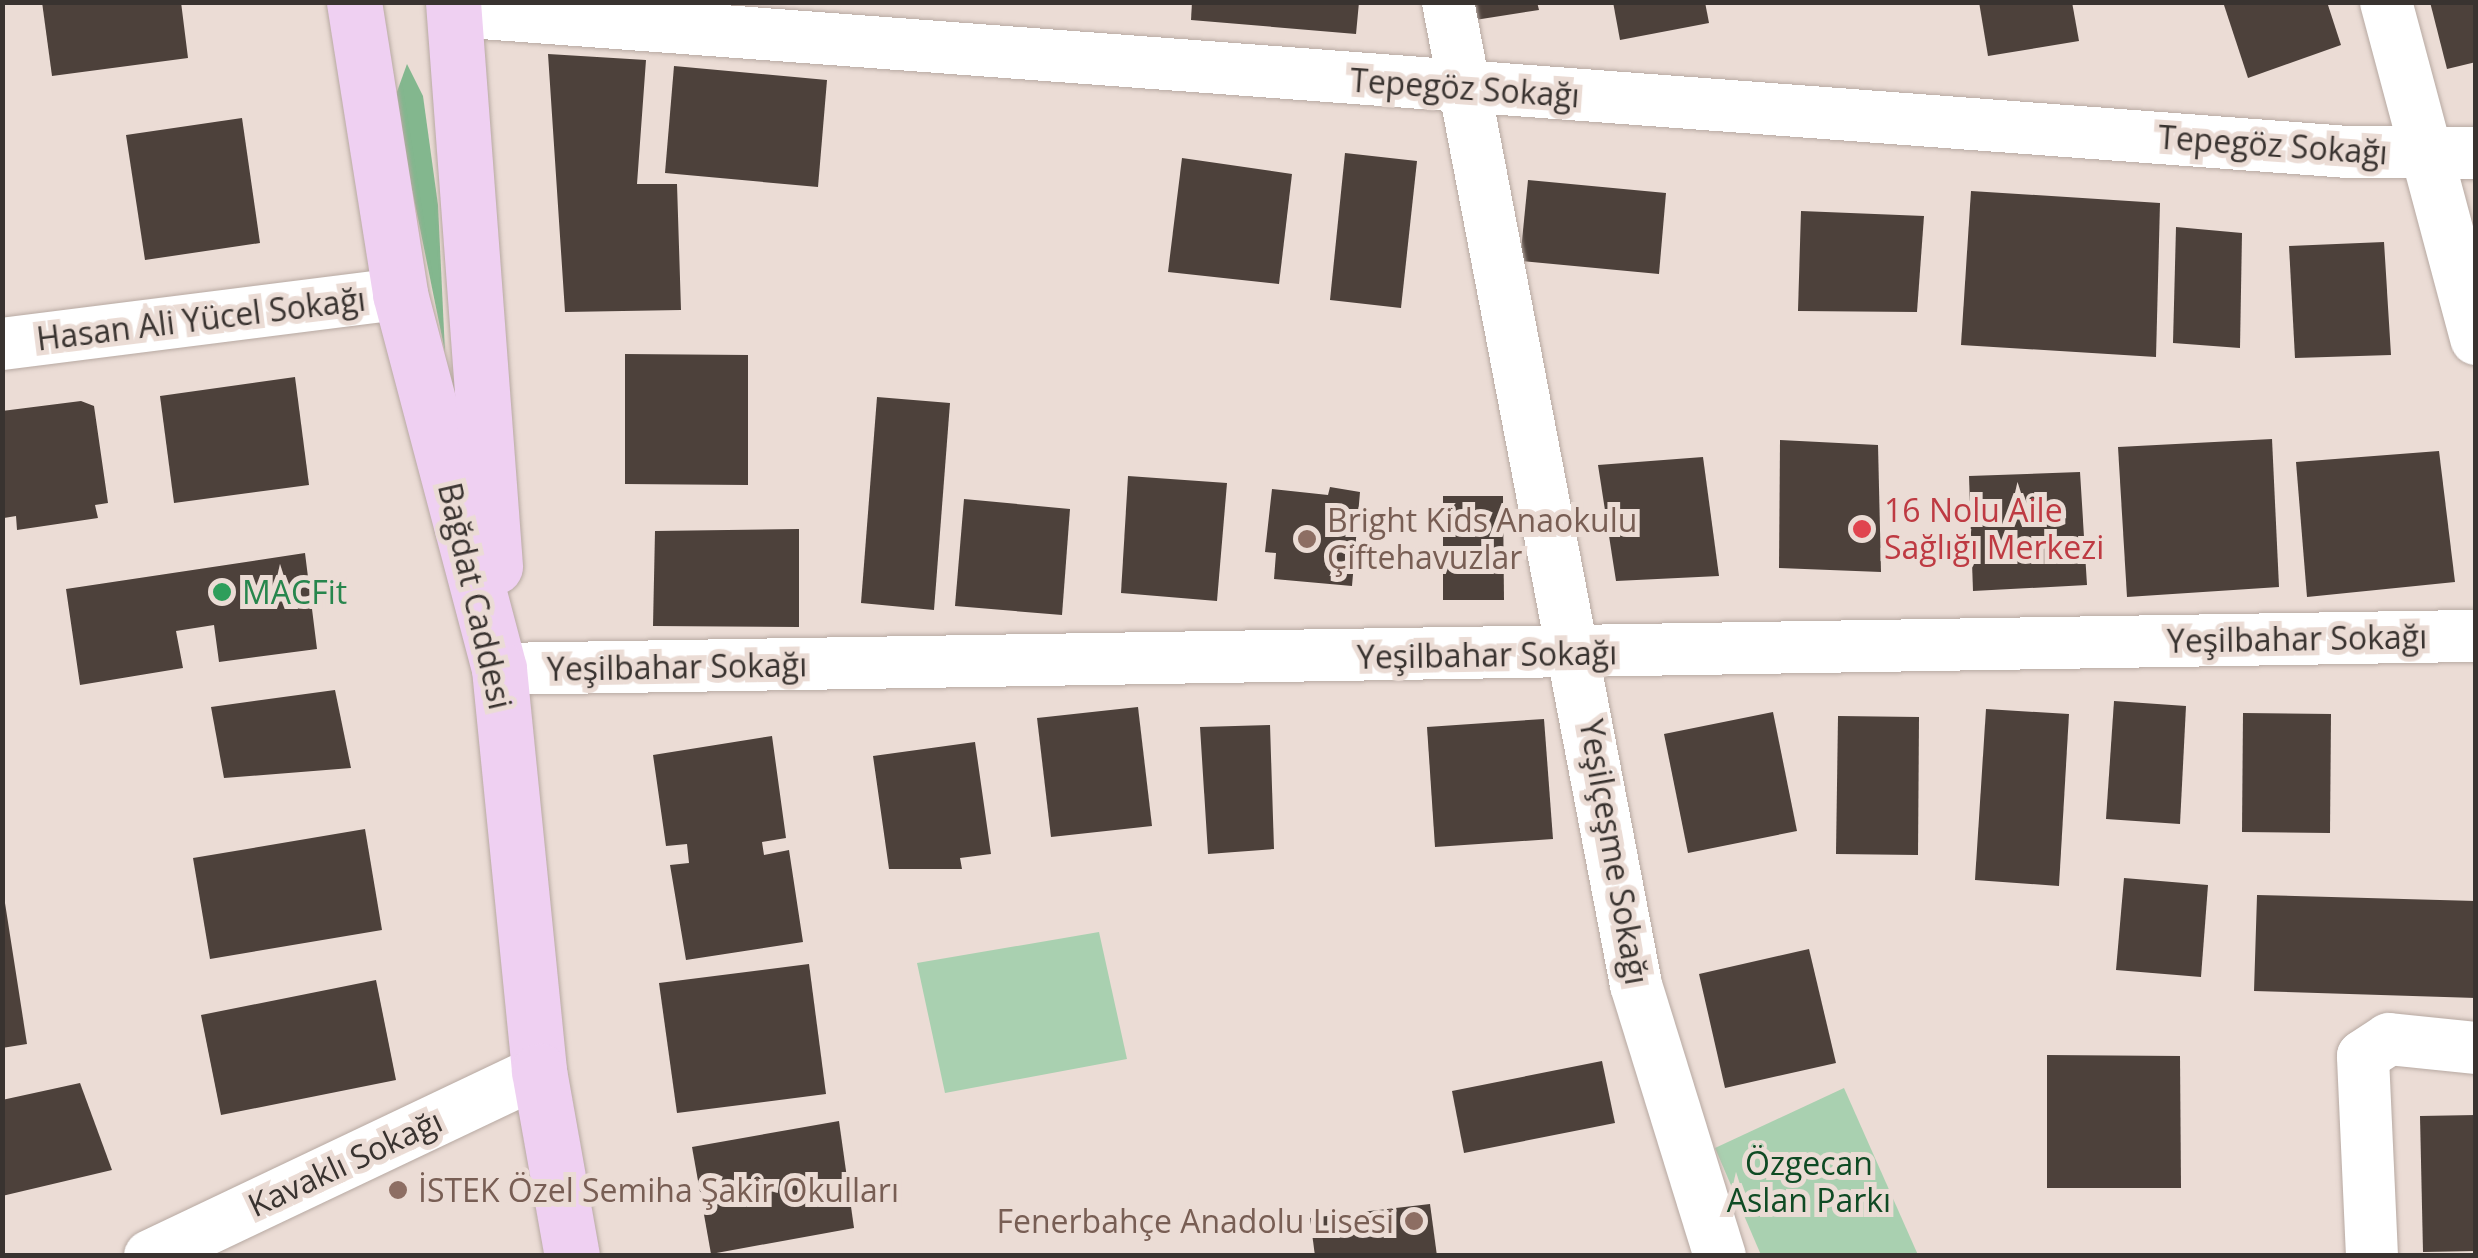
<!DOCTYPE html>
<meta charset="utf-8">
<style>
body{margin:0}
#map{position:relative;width:2478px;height:1258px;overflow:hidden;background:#ebdcd5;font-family:"Open Sans",sans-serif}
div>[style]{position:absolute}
.green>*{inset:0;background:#a9d0b0}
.forest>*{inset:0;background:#83b78e}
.building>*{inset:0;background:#4d413b}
.roads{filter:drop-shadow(0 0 2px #b7a9a2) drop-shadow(0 0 2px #b7a9a2)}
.minor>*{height:52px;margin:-26px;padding:0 26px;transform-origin:26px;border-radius:26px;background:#fff}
.major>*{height:55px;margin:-27.5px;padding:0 27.5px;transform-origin:27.5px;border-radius:27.5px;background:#efd0f2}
.dots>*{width:28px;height:28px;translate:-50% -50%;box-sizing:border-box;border:5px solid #ebdcd5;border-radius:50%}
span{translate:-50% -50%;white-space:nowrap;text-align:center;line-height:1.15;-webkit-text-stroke:10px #ebdcd5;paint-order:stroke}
.street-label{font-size:32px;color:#393330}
.health-label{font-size:32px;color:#be3a42}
.left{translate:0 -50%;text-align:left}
.education-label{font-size:32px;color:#785e54}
.right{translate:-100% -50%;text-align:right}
.leisure-label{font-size:32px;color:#27864d}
.park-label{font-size:32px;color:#0f4b24}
.frame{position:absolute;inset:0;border:5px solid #393330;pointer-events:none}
</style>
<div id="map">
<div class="green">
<div style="clip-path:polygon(1099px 932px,1127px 1059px,945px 1093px,917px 963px)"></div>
<div style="clip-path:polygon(1844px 1088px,1918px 1255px,1761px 1255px,1715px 1148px)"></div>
</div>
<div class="forest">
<div style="clip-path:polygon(407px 64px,423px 96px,438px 205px,445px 352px,394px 100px)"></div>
</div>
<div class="building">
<div style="clip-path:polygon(42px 2px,181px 2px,188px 58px,52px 76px)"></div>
<div style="clip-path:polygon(1192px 2px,1359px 2px,1356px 34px,1191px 20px)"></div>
<div style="clip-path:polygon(1473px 2px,1537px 2px,1539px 10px,1475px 20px)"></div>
<div style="clip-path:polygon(1613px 2px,1705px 2px,1709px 23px,1620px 40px)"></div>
<div style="clip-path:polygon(1979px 2px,2072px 2px,2079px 41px,1988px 56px)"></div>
<div style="clip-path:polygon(2223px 2px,2327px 2px,2341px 45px,2248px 78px)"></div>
<div style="clip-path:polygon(2430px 2px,2476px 2px,2476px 62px,2447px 69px)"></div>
<div style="clip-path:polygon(548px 54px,646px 60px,637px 184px,677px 184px,681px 310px,565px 312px)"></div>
<div style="clip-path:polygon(674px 66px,827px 80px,818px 187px,665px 173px)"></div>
<div style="clip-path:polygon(242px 118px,260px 243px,145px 260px,126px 135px)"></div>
<div style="clip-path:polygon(1345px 153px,1417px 161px,1401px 308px,1330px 300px)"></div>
<div style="clip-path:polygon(1182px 158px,1292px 174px,1279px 284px,1168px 272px)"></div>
<div style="clip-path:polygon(1528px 180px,1666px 193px,1659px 274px,1520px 261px)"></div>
<div style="clip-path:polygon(1971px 191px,2160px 203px,2156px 357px,1961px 345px)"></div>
<div style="clip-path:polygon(1801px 211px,1924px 216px,1917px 312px,1798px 311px)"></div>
<div style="clip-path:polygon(2176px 227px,2242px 233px,2240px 348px,2173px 343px)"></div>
<div style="clip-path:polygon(2384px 242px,2391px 355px,2295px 358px,2289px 246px)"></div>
<div style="clip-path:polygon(625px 354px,748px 355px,748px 485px,625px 484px)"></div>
<div style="clip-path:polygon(295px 377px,309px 485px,174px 503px,160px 396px)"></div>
<div style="clip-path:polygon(877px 397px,950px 403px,934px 610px,861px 603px)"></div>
<div style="clip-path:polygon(81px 401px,94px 406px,108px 503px,95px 505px,98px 518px,17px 530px,16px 516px,4px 518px,2px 411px)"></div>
<div style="clip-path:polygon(2272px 439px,2279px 587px,2127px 597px,2118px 447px)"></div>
<div style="clip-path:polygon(1780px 440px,1878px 445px,1881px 572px,1779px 568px)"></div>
<div style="clip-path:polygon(2439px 451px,2455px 582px,2307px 597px,2296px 462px)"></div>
<div style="clip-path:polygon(1703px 457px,1719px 576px,1616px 581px,1598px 465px)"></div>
<div style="clip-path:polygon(2080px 472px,2087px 585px,1973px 591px,1969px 476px)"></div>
<div style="clip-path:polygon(1128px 476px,1227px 483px,1217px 601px,1121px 593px)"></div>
<div style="clip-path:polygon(1330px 487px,1360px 492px,1352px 586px,1274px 579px,1276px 553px,1265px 552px,1272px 489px,1328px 495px)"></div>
<div style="clip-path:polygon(1443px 496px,1503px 496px,1504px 600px,1443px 600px)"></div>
<div style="clip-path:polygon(964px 499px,1070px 509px,1062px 615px,955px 606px)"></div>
<div style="clip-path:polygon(799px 529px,799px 627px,653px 626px,655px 531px)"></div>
<div style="clip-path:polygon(305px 553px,317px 649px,219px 662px,214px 625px,176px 631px,183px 668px,80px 685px,66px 589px)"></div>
<div style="clip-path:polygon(335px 690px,351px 768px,224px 778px,211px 707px)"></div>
<div style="clip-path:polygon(2114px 701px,2186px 706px,2180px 824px,2106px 819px)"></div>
<div style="clip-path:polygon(1138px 707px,1152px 826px,1051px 837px,1037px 718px)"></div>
<div style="clip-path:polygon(1986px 709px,2069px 714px,2059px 886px,1975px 880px)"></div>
<div style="clip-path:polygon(1773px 712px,1797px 831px,1688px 853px,1664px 734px)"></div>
<div style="clip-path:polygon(2243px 713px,2331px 714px,2330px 833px,2242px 832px)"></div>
<div style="clip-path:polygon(1838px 716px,1919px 717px,1918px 855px,1836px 854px)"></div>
<div style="clip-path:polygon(1544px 719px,1553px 839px,1435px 847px,1427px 727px)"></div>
<div style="clip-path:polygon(1270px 725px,1274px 849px,1208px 854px,1200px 727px)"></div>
<div style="clip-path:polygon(772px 736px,786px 838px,762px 842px,764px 855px,789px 850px,803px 942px,686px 960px,670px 865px,689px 863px,687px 844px,666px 846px,653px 755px)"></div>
<div style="clip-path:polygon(975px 742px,991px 854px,960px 858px,962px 869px,889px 869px,873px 756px)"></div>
<div style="clip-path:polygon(365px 829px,382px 930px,210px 959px,193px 858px)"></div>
<div style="clip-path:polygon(2124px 878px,2208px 885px,2201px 977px,2116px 970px)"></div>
<div style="clip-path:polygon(2257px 895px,2476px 901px,2476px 998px,2254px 991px)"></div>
<div style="clip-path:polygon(5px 903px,27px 1044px,2px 1048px,2px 904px)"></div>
<div style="clip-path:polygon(1809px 949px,1836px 1063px,1725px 1088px,1699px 974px)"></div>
<div style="clip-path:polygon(809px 964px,826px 1094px,677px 1113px,659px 983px)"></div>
<div style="clip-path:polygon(376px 980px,396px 1080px,221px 1115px,201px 1015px)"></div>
<div style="clip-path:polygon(2047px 1055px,2180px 1056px,2181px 1188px,2047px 1188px)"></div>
<div style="clip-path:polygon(1602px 1061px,1615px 1123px,1464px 1153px,1452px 1091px)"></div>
<div style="clip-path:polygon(80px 1083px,112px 1170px,2px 1196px,2px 1100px)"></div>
<div style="clip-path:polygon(2476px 1115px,2476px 1251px,2423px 1252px,2420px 1116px)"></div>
<div style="clip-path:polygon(839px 1121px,854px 1228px,711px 1254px,692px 1147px)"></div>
<div style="clip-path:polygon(1430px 1204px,1437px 1256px,1315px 1256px,1310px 1218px)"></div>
</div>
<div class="roads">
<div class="minor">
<div style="left:1448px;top:2px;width:1001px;rotate:79.17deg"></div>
<div style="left:1636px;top:985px;width:284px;rotate:72.8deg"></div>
<div style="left:2386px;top:2px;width:349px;rotate:75deg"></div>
<div style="left:455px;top:11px;width:1896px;rotate:4.26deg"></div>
<div style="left:2346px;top:152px;width:130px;rotate:0.4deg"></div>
<div style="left:2px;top:344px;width:401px;rotate:-7.2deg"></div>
<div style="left:499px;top:669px;width:1977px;rotate:-0.96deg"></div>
<div style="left:150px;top:1256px;width:431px;rotate:-25.4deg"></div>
<div style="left:2372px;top:1256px;width:200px;rotate:-92.6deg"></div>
<div style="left:2363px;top:1056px;width:31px;rotate:-33deg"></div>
<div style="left:2389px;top:1039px;width:87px;rotate:5.9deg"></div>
</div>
<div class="major">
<div style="left:354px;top:2px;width:296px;rotate:81deg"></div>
<div style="left:400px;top:294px;width:388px;rotate:75.2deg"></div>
<div style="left:499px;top:669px;width:404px;rotate:84.3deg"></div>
<div style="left:539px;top:1071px;width:188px;rotate:79.9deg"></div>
<div style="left:453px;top:2px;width:566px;rotate:85.74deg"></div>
</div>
</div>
<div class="dots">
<div style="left:1862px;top:529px;background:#e0444e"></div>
<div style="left:1307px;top:539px;background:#8d6e63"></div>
<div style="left:222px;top:592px;background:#2e9e5b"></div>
<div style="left:398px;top:1190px;background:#8d6e63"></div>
<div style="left:1414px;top:1221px;background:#8d6e63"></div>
</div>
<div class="street-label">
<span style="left:1465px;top:88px;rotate:4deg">Tepegöz Sokağı</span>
<span style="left:2273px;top:145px;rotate:4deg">Tepegöz Sokağı</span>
<span style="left:201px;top:319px;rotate:-7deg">Hasan Ali Yücel Sokağı</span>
<span style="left:475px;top:596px;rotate:77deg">Bağdat Caddesi</span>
<span style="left:2297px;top:639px;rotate:-1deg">Yeşilbahar Sokağı</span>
<span style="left:1487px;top:655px;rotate:-1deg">Yeşilbahar Sokağı</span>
<span style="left:677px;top:667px;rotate:-1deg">Yeşilbahar Sokağı</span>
<span style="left:1614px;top:852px;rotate:80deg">Yeşilçeşme Sokağı</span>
<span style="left:345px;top:1163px;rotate:-25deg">Kavaklı Sokağı</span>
</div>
<div class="health-label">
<span class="left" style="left:1884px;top:529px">16 Nolu Aile<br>Sağlığı Merkezi</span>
</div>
<div class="education-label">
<span class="left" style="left:1327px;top:539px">Bright Kids Anaokulu<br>Çiftehavuzlar</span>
<span class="left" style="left:418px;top:1190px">İSTEK Özel Semiha Şakir Okulları</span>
<span class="right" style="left:1394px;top:1221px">Fenerbahçe Anadolu Lisesi</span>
</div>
<div class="leisure-label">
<span class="left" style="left:242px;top:592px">MACFit</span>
</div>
<div class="park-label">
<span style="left:1809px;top:1182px">Özgecan<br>Aslan Parkı</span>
</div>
<div class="frame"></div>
</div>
